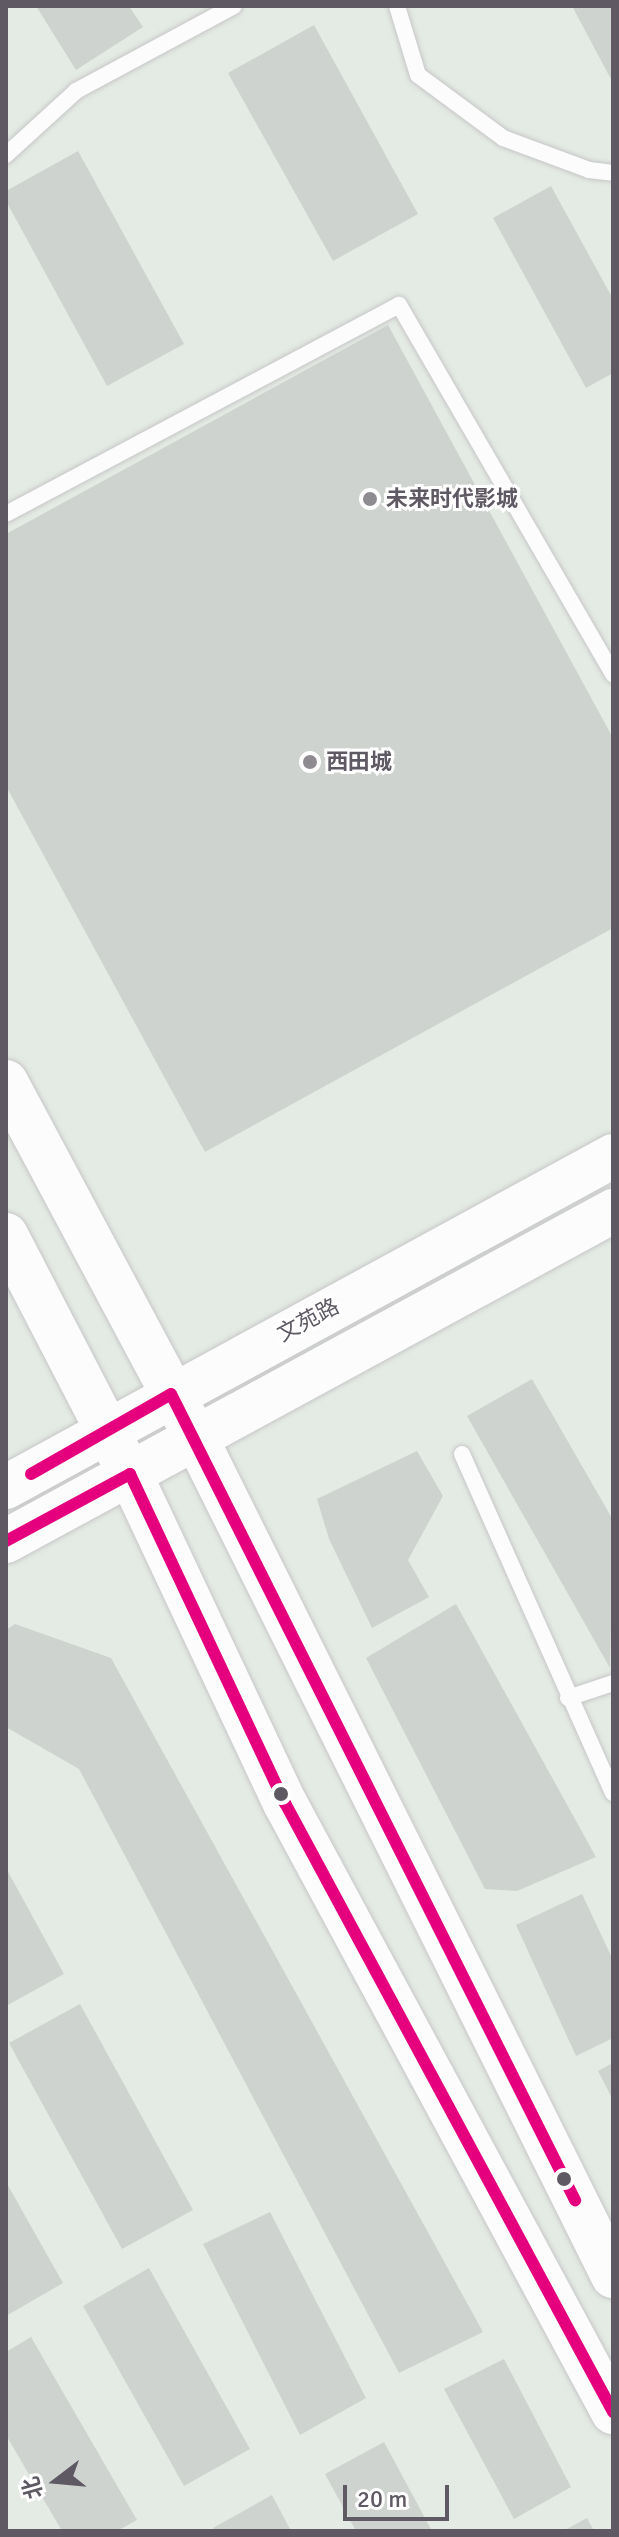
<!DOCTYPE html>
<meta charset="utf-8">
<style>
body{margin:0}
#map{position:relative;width:619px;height:2537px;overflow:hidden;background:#e4eae4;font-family:Signika,"Noto Sans SC",sans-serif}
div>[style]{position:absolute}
.building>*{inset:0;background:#cfd3cf}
.roads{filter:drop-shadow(0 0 2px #c6c7c7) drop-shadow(0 0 2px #c6c7c7)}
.lane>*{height:16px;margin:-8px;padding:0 8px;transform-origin:8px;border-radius:8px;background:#fbfcfb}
.secondary>*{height:44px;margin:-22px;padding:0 22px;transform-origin:22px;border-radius:22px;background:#fbfcfb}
.bus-1>*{height:12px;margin:-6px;padding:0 6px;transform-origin:6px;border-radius:6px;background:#e5007d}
.dots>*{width:22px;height:22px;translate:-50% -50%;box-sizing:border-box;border:4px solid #fff;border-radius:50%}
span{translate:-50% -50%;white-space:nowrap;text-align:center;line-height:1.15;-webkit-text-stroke:6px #fff;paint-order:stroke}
.poi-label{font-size:22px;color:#5f5963;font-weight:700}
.left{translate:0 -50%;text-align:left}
.street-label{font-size:22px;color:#5f5963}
.frame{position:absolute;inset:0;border:8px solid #5f5963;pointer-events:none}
.north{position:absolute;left:16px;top:2441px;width:80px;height:80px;-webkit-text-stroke:6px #fff;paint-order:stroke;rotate:254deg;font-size:22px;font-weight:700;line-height:32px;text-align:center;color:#5f5963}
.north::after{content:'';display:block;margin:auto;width:28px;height:36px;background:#5f5963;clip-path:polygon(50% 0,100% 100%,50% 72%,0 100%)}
.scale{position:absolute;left:343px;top:2485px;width:106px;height:36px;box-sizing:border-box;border:4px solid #5f5963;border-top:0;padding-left:10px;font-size:24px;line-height:28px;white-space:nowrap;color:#5f5963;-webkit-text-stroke:6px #fff;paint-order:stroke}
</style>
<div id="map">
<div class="building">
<div style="clip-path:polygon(36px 6px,129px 6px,143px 27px,76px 70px)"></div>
<div style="clip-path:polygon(572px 6px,613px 6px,613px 83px)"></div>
<div style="clip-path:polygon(314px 25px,418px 214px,333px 261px,228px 73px)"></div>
<div style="clip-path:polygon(78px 151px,184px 344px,107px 386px,6px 201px,6px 191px)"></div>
<div style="clip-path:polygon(551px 186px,613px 299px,613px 373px,586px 388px,493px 218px)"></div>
<div style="clip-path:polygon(388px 325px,613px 738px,613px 928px,205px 1152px,6px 786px,6px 534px)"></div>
<div style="clip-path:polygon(532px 1379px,613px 1520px,610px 1668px,467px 1416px)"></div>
<div style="clip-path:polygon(417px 1451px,443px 1496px,408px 1560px,429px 1597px,372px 1628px,329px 1539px,317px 1499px)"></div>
<div style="clip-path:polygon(456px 1604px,596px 1857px,517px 1891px,485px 1889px,366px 1658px)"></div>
<div style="clip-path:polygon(15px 1624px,111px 1658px,483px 2332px,399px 2373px,79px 1769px,6px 1727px,6px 1630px)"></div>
<div style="clip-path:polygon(6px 1868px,64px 1974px,6px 2006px)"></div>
<div style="clip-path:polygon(582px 1894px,613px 1960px,613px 2038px,576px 2056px,516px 1925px)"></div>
<div style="clip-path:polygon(80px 2004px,193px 2210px,122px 2249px,9px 2043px)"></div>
<div style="clip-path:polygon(613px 2063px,613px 2100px,598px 2071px)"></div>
<div style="clip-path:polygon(6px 2182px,63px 2283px,6px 2316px)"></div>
<div style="clip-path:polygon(270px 2212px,366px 2398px,300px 2435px,203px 2244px)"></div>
<div style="clip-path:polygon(149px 2268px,250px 2449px,184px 2486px,83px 2306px)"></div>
<div style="clip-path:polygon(31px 2337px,137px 2520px,117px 2531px,62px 2531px,6px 2435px,6px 2352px)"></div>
<div style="clip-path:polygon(504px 2359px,571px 2487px,514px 2519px,444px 2389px)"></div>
<div style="clip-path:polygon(384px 2442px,432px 2531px,356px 2531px,325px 2474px)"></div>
<div style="clip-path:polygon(272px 2495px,291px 2531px,214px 2531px,213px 2528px)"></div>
<div style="clip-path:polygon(587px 2518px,594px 2531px,563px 2531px)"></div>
</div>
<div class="roads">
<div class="lane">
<div style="left:397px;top:6px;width:72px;rotate:73.1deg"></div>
<div style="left:418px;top:75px;width:106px;rotate:36.5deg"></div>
<div style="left:503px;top:138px;width:92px;rotate:20.4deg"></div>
<div style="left:589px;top:170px;width:24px;rotate:7deg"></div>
<div style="left:6px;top:155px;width:95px;rotate:-42.4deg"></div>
<div style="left:76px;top:91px;width:179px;rotate:-28.3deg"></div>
<div style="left:6px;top:514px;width:445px;rotate:-28deg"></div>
<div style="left:399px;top:305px;width:427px;rotate:59.9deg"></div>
<div style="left:462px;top:1454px;width:371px;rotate:66deg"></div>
<div style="left:568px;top:1698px;width:47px;rotate:-18.4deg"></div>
</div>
<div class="secondary">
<div style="left:6px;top:1082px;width:406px;rotate:61.9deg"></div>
<div style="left:197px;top:1440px;width:934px;rotate:63.54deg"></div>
<div style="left:6px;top:1235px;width:269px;rotate:62.6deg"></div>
<div style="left:130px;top:1474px;width:364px;rotate:64.8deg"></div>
<div style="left:285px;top:1803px;width:692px;rotate:61.69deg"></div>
<div style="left:6px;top:1487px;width:691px;rotate:-28.6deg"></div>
<div style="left:6px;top:1541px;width:691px;rotate:-28.53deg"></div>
</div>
</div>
<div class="bus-1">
<div style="left:31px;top:1474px;width:161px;rotate:-29.7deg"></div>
<div style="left:171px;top:1394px;width:902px;rotate:63.38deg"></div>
<div style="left:6px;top:1541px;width:141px;rotate:-28.4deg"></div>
<div style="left:130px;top:1474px;width:364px;rotate:64.8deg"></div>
<div style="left:285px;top:1803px;width:692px;rotate:61.69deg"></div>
</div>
<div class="dots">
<div style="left:370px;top:499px;background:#8e8c90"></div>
<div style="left:310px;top:762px;background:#8e8c90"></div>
<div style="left:281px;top:1794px;background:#5f5963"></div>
<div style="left:564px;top:2179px;background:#5f5963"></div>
</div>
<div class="poi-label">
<span class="left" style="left:386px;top:499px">未来时代影城</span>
<span class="left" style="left:326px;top:762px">西田城</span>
</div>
<div class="street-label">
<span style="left:308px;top:1320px;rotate:-28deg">文苑路</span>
</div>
<div class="frame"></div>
<div class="north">北</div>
<div class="scale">20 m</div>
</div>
